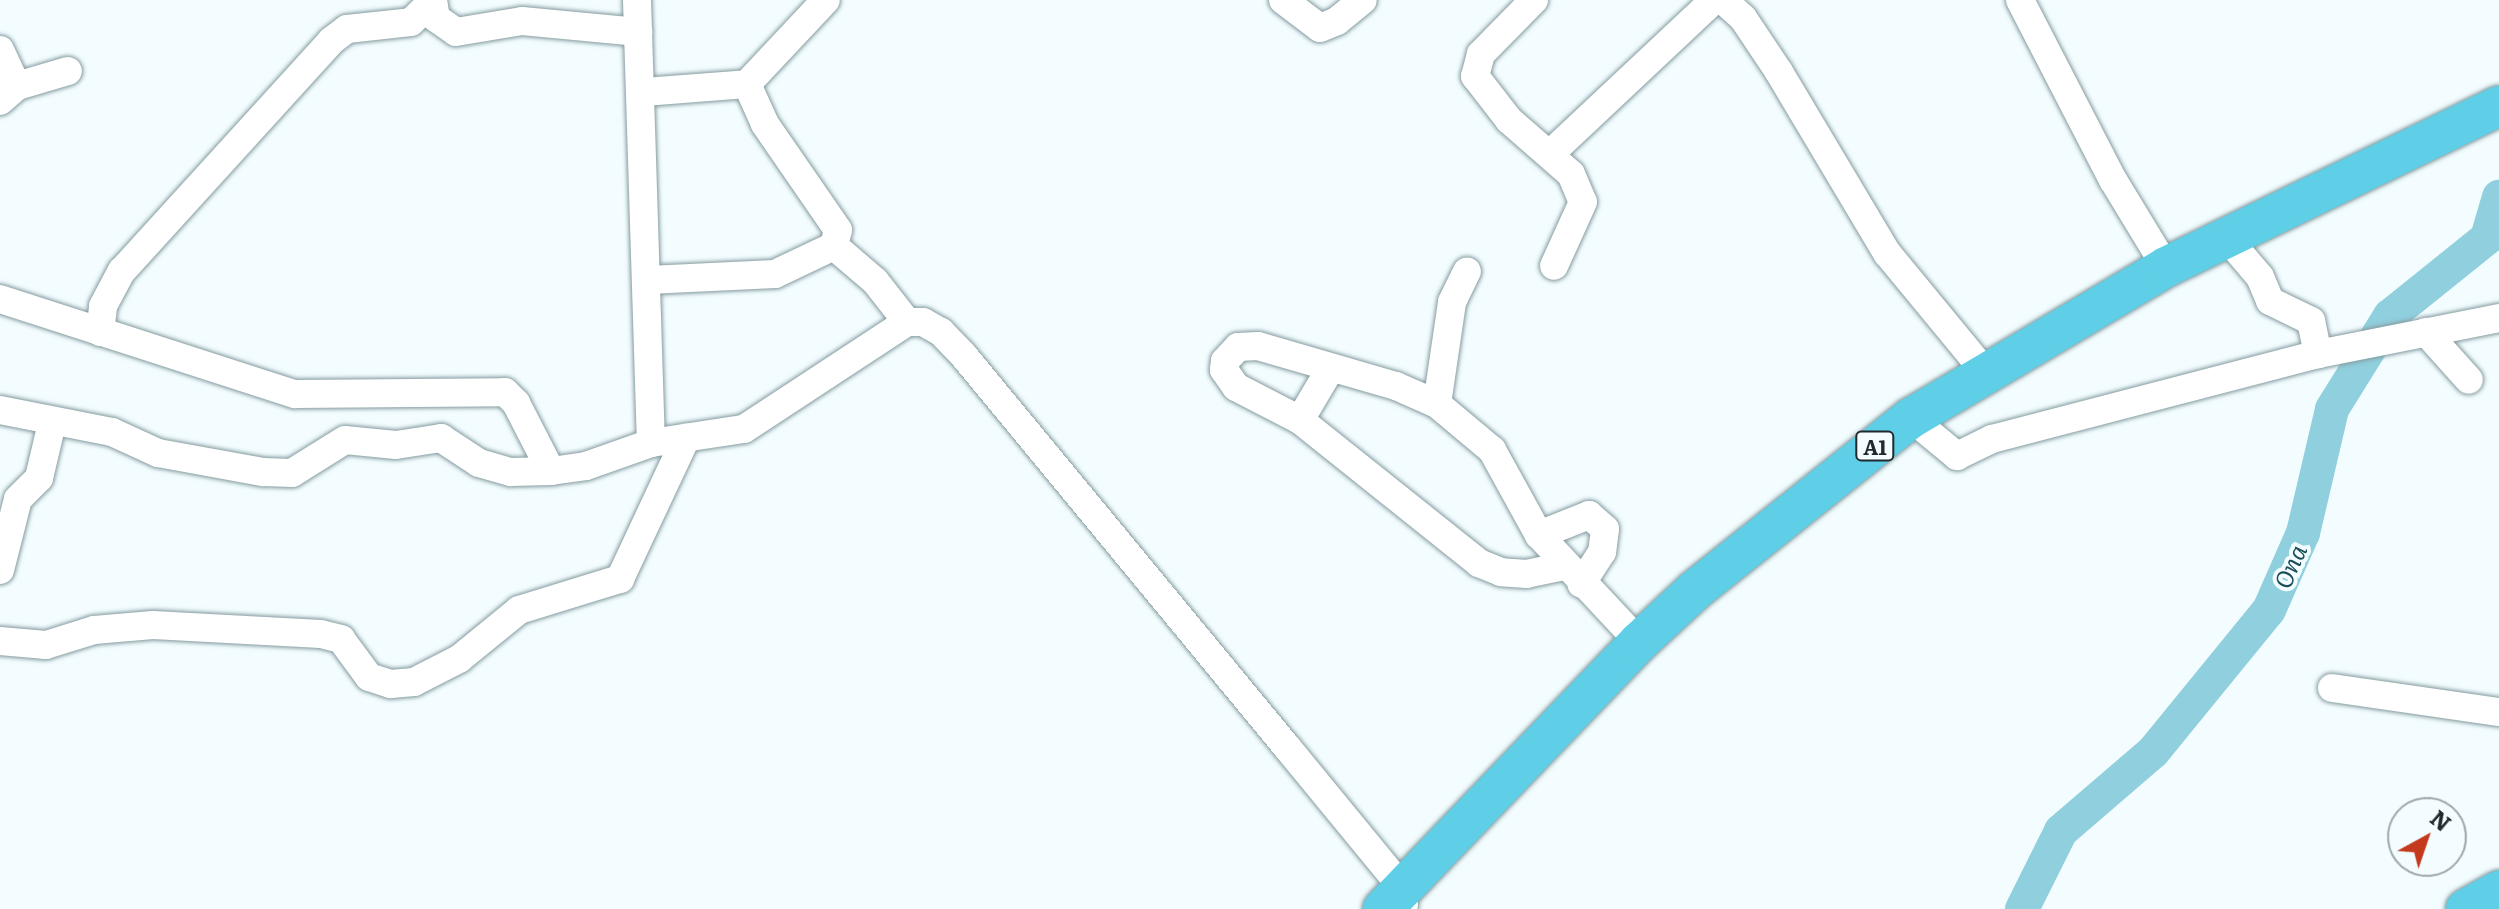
<!DOCTYPE html>
<style>
body{margin:0}
#map{position:relative;width:2499px;height:909px;overflow:hidden;background:#f3fdff;font-family:Literata,serif}
div>[style]{position:absolute}
.river>*{height:34px;margin:-17px;padding:0 17px;transform-origin:17px;border-radius:17px;background:#90cfdd}
.roads{filter:drop-shadow(0 0 2px #849ba0) drop-shadow(0 0 2px #849ba0)}
.minor>*{height:28px;margin:-14px;padding:0 14px;transform-origin:14px;border-radius:14px;background:#fff}
.highway>*{height:40px;margin:-20px;padding:0 20px;transform-origin:20px;border-radius:20px;background:#5ecfe6}
span{translate:-50% -50%;white-space:nowrap;text-align:center;line-height:1.15;-webkit-text-stroke:8px #f3fdff;paint-order:stroke}
.shield-label span{padding:2px 6px;background:#f3fdff;border:2px solid;border-radius:6px;-webkit-text-stroke-width:0}
.shield-label{font-size:20px;color:#20292b;font-weight:700}
.water-label{font-size:24px;color:#1a4f5a;font-style:italic}
.north{position:absolute;left:2387px;top:797px;width:80px;height:80px;box-sizing:border-box;background:#f3fdff;border:2px solid #9fa8aa;border-radius:50%;rotate:40deg;font-size:22px;font-weight:700;line-height:32px;text-align:center;color:#20292b}
.north::after{content:'';display:block;margin:auto;width:28px;height:36px;background:#c53a1f;clip-path:polygon(50% 0,100% 100%,50% 72%,0 100%)}
</style>
<div id="map">
<div class="river">
<div style="left:2022px;top:909px;width:87px;rotate:-63.4deg"></div>
<div style="left:2061px;top:831px;width:121px;rotate:-40.7deg"></div>
<div style="left:2153px;top:752px;width:183px;rotate:-50.8deg"></div>
<div style="left:2269px;top:610px;width:84px;rotate:-66.2deg"></div>
<div style="left:2303px;top:533px;width:127px;rotate:-76.8deg"></div>
<div style="left:2332px;top:409px;width:110px;rotate:-58.1deg"></div>
<div style="left:2390px;top:316px;width:124px;rotate:-38.8deg"></div>
<div style="left:2487px;top:238px;width:43px;rotate:-73.7deg"></div>
</div>
<div class="roads">
<div class="minor">
<div style="left:433px;top:0;width:18px;rotate:81deg"></div>
<div style="left:436px;top:18px;width:24px;rotate:35deg"></div>
<div style="left:456px;top:32px;width:67px;rotate:-9.5deg"></div>
<div style="left:522px;top:21px;width:117px;rotate:5.4deg"></div>
<div style="left:637px;top:0;width:443px;rotate:88.2deg"></div>
<div style="left:1283px;top:0;width:46px;rotate:37.1deg"></div>
<div style="left:1320px;top:28px;width:18px;rotate:-22deg"></div>
<div style="left:1337px;top:21px;width:33px;rotate:-39deg"></div>
<div style="left:1534px;top:0;width:76px;rotate:134.5deg"></div>
<div style="left:1481px;top:54px;width:23px;rotate:105deg"></div>
<div style="left:1475px;top:76px;width:56px;rotate:52.3deg"></div>
<div style="left:1509px;top:120px;width:82px;rotate:41.1deg"></div>
<div style="left:1571px;top:174px;width:30px;rotate:67deg"></div>
<div style="left:1583px;top:202px;width:70px;rotate:114.4deg"></div>
<div style="left:1723px;top:0;width:27px;rotate:42deg"></div>
<div style="left:1743px;top:18px;width:65px;rotate:56.3deg"></div>
<div style="left:1779px;top:72px;width:211px;rotate:59.2deg"></div>
<div style="left:1887px;top:253px;width:156px;rotate:50.5deg"></div>
<div style="left:2020px;top:0;width:203px;rotate:62.7deg"></div>
<div style="left:2113px;top:180px;width:102px;rotate:58.7deg"></div>
<div style="left:0;top:50px;width:40px;rotate:65deg"></div>
<div style="left:644px;top:92px;width:103px;rotate:-4.4deg"></div>
<div style="left:747px;top:84px;width:115px;rotate:-46.8deg"></div>
<div style="left:0;top:101px;width:23px;rotate:-41deg"></div>
<div style="left:17px;top:86px;width:53px;rotate:-16.4deg"></div>
<div style="left:1551px;top:153px;width:224px;rotate:-43.2deg"></div>
<div style="left:2226px;top:237px;width:52px;rotate:49.6deg"></div>
<div style="left:2260px;top:277px;width:26px;rotate:67deg"></div>
<div style="left:2270px;top:301px;width:46px;rotate:26deg"></div>
<div style="left:2311px;top:321px;width:34px;rotate:78deg"></div>
<div style="left:834px;top:246px;width:54px;rotate:40.5deg"></div>
<div style="left:875px;top:281px;width:52px;rotate:52deg"></div>
<div style="left:648px;top:280px;width:127px;rotate:-2.7deg"></div>
<div style="left:775px;top:274px;width:65px;rotate:-25.4deg"></div>
<div style="left:834px;top:246px;width:16px;rotate:-76deg"></div>
<div style="left:838px;top:230px;width:129px;rotate:-124.6deg"></div>
<div style="left:765px;top:124px;width:44px;rotate:-114.2deg"></div>
<div style="left:0;top:299px;width:310px;rotate:17.9deg"></div>
<div style="left:295px;top:394px;width:210px;rotate:-0.5deg"></div>
<div style="left:505px;top:392px;width:16px;rotate:45deg"></div>
<div style="left:516px;top:403px;width:76px;rotate:62.8deg"></div>
<div style="left:100px;top:332px;width:26px;rotate:-83deg"></div>
<div style="left:103px;top:306px;width:40px;rotate:-62deg"></div>
<div style="left:122px;top:271px;width:311px;rotate:-47.7deg"></div>
<div style="left:331px;top:41px;width:20px;rotate:-37deg"></div>
<div style="left:347px;top:29px;width:64px;rotate:-6.2deg"></div>
<div style="left:411px;top:22px;width:29px;rotate:-44deg"></div>
<div style="left:2426px;top:332px;width:64px;rotate:48.1deg"></div>
<div style="left:1437px;top:404px;width:103px;rotate:-81.6deg"></div>
<div style="left:1452px;top:302px;width:34px;rotate:-64deg"></div>
<div style="left:0;top:410px;width:114px;rotate:11.1deg"></div>
<div style="left:112px;top:432px;width:51px;rotate:24.5deg"></div>
<div style="left:158px;top:453px;width:107px;rotate:10.3deg"></div>
<div style="left:263px;top:472px;width:29px;rotate:2deg"></div>
<div style="left:292px;top:473px;width:62px;rotate:-31.9deg"></div>
<div style="left:345px;top:440px;width:51px;rotate:5.6deg"></div>
<div style="left:396px;top:445px;width:46px;rotate:-8.8deg"></div>
<div style="left:441px;top:438px;width:45px;rotate:33.3deg"></div>
<div style="left:479px;top:463px;width:33px;rotate:16deg"></div>
<div style="left:511px;top:472px;width:40px;rotate:-1.4deg"></div>
<div style="left:551px;top:471px;width:35px;rotate:-8deg"></div>
<div style="left:586px;top:466px;width:69px;rotate:-19.5deg"></div>
<div style="left:651px;top:443px;width:94px;rotate:-8.6deg"></div>
<div style="left:744px;top:429px;width:195px;rotate:-33.3deg"></div>
<div style="left:907px;top:322px;width:16px"></div>
<div style="left:923px;top:322px;width:21px;rotate:29deg"></div>
<div style="left:941px;top:332px;width:33px;rotate:46deg"></div>
<div style="left:964px;top:356px;width:506px;rotate:50.46deg"></div>
<div style="left:1286px;top:746px;width:181px;rotate:50.6deg"></div>
<div style="left:1401px;top:886px;width:19px;rotate:81deg"></div>
<div style="left:1911px;top:418px;width:60px;rotate:39.6deg"></div>
<div style="left:1957px;top:456px;width:39px;rotate:-26deg"></div>
<div style="left:1992px;top:439px;width:337px;rotate:-14.6deg"></div>
<div style="left:2318px;top:354px;width:185px;rotate:-11.2deg"></div>
<div style="left:1300px;top:420px;width:57px;rotate:-59.4deg"></div>
<div style="left:1539px;top:535px;width:54px;rotate:-21.8deg"></div>
<div style="left:1589px;top:515px;width:21px;rotate:41deg"></div>
<div style="left:1605px;top:529px;width:23px;rotate:97deg"></div>
<div style="left:1602px;top:552px;width:38px;rotate:123deg"></div>
<div style="left:1564px;top:566px;width:38px;rotate:168deg"></div>
<div style="left:1527px;top:574px;width:26px;rotate:-176deg"></div>
<div style="left:1501px;top:572px;width:24px;rotate:-158deg"></div>
<div style="left:1479px;top:563px;width:229px;rotate:-141.4deg"></div>
<div style="left:1300px;top:420px;width:72px;rotate:-152.7deg"></div>
<div style="left:1236px;top:387px;width:21px;rotate:-125deg"></div>
<div style="left:1224px;top:370px;width:9px;rotate:-84deg"></div>
<div style="left:1225px;top:361px;width:19px;rotate:-47deg"></div>
<div style="left:1238px;top:347px;width:20px;rotate:-3deg"></div>
<div style="left:1258px;top:346px;width:144px;rotate:16.2deg"></div>
<div style="left:1396px;top:386px;width:45px;rotate:23.7deg"></div>
<div style="left:1437px;top:404px;width:72px;rotate:39.9deg"></div>
<div style="left:1492px;top:450px;width:97px;rotate:61.1deg"></div>
<div style="left:1539px;top:535px;width:146px;rotate:46.9deg"></div>
<div style="left:0;top:570px;width:73px;rotate:-75.8deg"></div>
<div style="left:18px;top:499px;width:30px;rotate:-45deg"></div>
<div style="left:39px;top:478px;width:57px;rotate:-76.7deg"></div>
<div style="left:0;top:641px;width:46px;rotate:5deg"></div>
<div style="left:46px;top:645px;width:50px;rotate:-17.4deg"></div>
<div style="left:94px;top:630px;width:59px;rotate:-4.8deg"></div>
<div style="left:153px;top:625px;width:168px;rotate:3.1deg"></div>
<div style="left:321px;top:634px;width:21px;rotate:14deg"></div>
<div style="left:341px;top:639px;width:47px;rotate:53.6deg"></div>
<div style="left:369px;top:677px;width:23px;rotate:18deg"></div>
<div style="left:391px;top:684px;width:23px;rotate:-5deg"></div>
<div style="left:414px;top:682px;width:51px;rotate:-27.1deg"></div>
<div style="left:459px;top:659px;width:77px;rotate:-39.2deg"></div>
<div style="left:519px;top:610px;width:106px;rotate:-17.1deg"></div>
<div style="left:620px;top:579px;width:156px;rotate:-64.9deg"></div>
<div style="left:2332px;top:688px;width:169px;rotate:8.2deg"></div>
</div>
<div class="highway">
<div style="left:1383px;top:909px;width:370px;rotate:-46.2deg"></div>
<div style="left:1639px;top:642px;width:75px;rotate:-42.8deg"></div>
<div style="left:1694px;top:591px;width:278px;rotate:-38.6deg"></div>
<div style="left:1911px;top:418px;width:296px;rotate:-30.6deg"></div>
<div style="left:2166px;top:267px;width:370px;rotate:-25.8deg"></div>
<div style="left:2466px;top:909px;width:38px;rotate:-29deg"></div>
</div>
</div>
<div class="shield-label">
<span style="left:1875px;top:446px">A1</span>
</div>
<div class="water-label">
<span style="left:2289px;top:566px;rotate:-66deg">Ona</span>
</div>
<div class="north">N</div>
</div>
